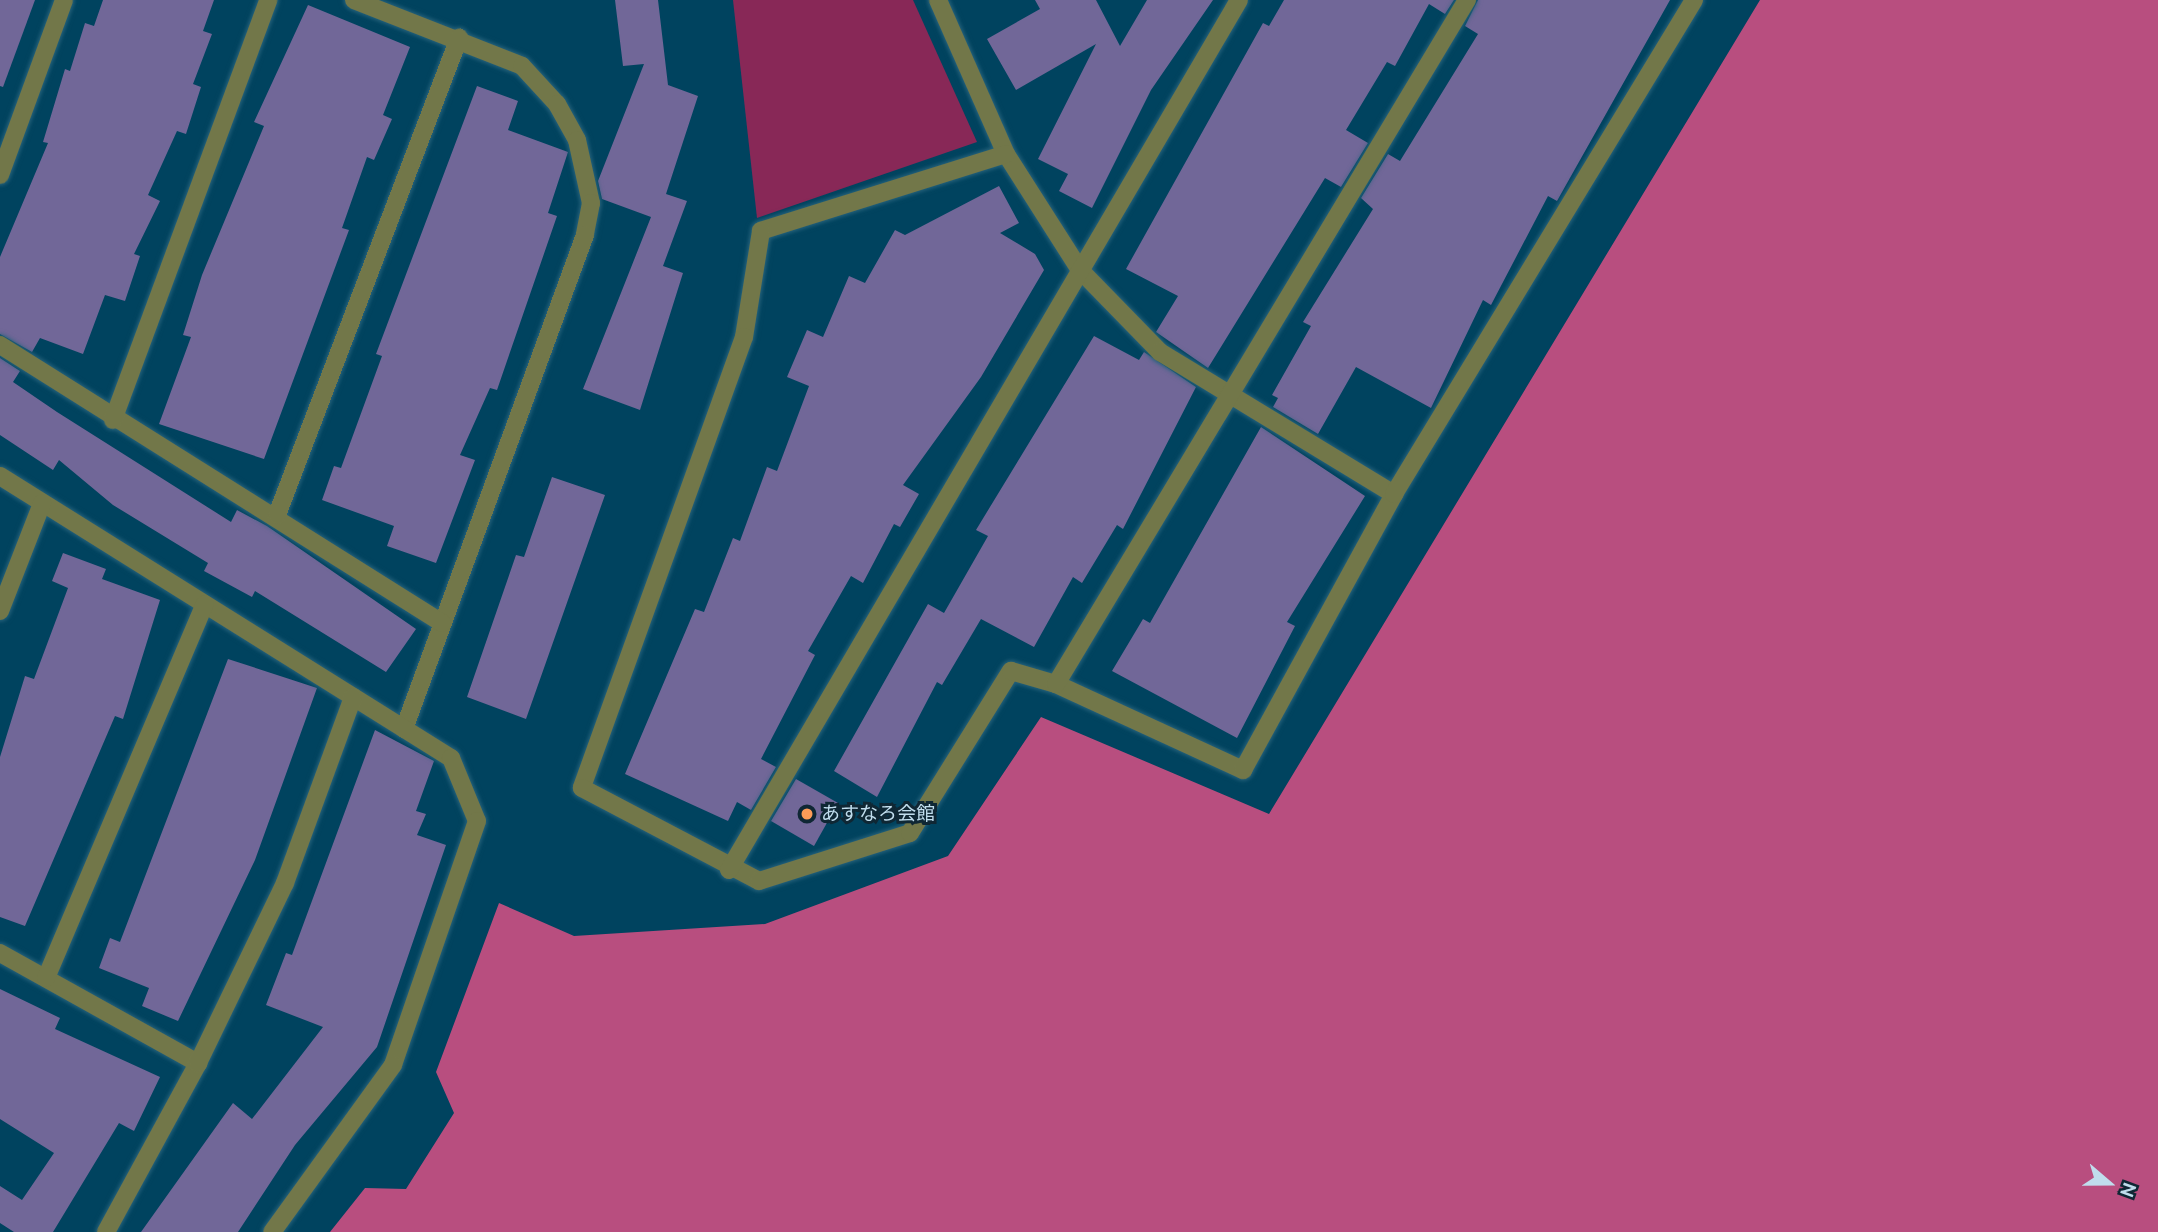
<!DOCTYPE html>
<meta charset="utf-8">
<style>
body{margin:0}
#map{position:relative;width:2158px;height:1232px;overflow:hidden;background:#00435f;font-family:Ubuntu,"Noto Sans JP",sans-serif}
div>[style]{position:absolute}
.green>*{inset:0;background:#882857}
.forest>*{inset:0;background:#b84e7f}
.building>*{inset:0;background:#716798}
.roads{filter:drop-shadow(0 0 2px #26627b) drop-shadow(0 0 2px #26627b)}
.minor>*{height:18px;margin:-9px;padding:0 9px;transform-origin:9px;border-radius:9px;background:#727749}
.dots>*{width:19px;height:19px;translate:-50% -50%;box-sizing:border-box;border:4px solid #0f2734;border-radius:50%}
span{translate:-50% -50%;white-space:nowrap;text-align:center;line-height:1.15;-webkit-text-stroke:6px #0f2734;paint-order:stroke}
.poi-label{font-size:19px;color:#c0dded}
.left{translate:0 -50%;text-align:left}
.north{position:absolute;left:2074px;top:1148px;width:70px;height:70px;-webkit-text-stroke:5px #0f2734;paint-order:stroke;rotate:110deg;font-size:19px;font-weight:700;line-height:28px;text-align:center;color:#c0dded}
.north::after{content:'';display:block;margin:auto;width:24px;height:32px;background:#c0dded;clip-path:polygon(50% 0,100% 100%,50% 72%,0 100%)}
</style>
<div id="map">
<div class="green">
<div style="clip-path:polygon(733px 0,913px 0,977px 142px,757px 218px)"></div>
</div>
<div class="forest">
<div style="clip-path:polygon(1760px 0,2158px 0,2158px 1232px,330px 1232px,365px 1188px,406px 1189px,454px 1113px,436px 1072px,499px 903px,574px 936px,765px 924px,948px 856px,1041px 717px,1269px 814px)"></div>
</div>
<div class="building">
<div style="clip-path:polygon(0 0,35px 0,3px 87px,0 86px)"></div>
<div style="clip-path:polygon(103px 0,214px 0,203px 31px,212px 34px,193px 84px,201px 87px,186px 134px,177px 131px,148px 195px,160px 201px,134px 254px,140px 256px,125px 301px,105px 295px,83px 354px,40px 338px,32px 352px,0 334px,0 257px,48px 143px,43px 142px,65px 69px,70px 71px,85px 23px,94px 26px)"></div>
<div style="clip-path:polygon(615px 0,658px 0,668px 85px,698px 96px,666px 194px,687px 201px,663px 266px,683px 273px,640px 410px,583px 389px,651px 217px,602px 199px,598px 181px,644px 64px,623px 66px)"></div>
<div style="clip-path:polygon(1035px 0,1096px 0,1120px 46px,1147px 0,1213px 0,1151px 90px,1092px 208px,1059px 191px,1068px 174px,1038px 159px,1096px 44px,1016px 90px,987px 39px,1040px 9px)"></div>
<div style="clip-path:polygon(1284px 0,1454px 0,1445px 14px,1429px 4px,1395px 66px,1387px 62px,1346px 130px,1368px 143px,1341px 187px,1325px 178px,1208px 368px,1156px 332px,1178px 296px,1126px 269px,1263px 23px,1269px 26px)"></div>
<div style="clip-path:polygon(1478px 0,1670px 0,1557px 201px,1548px 196px,1491px 305px,1483px 300px,1431px 408px,1356px 367px,1318px 434px,1273px 407px,1278px 398px,1272px 395px,1311px 326px,1303px 322px,1373px 209px,1361px 198px,1388px 154px,1400px 161px,1478px 34px,1465px 26px)"></div>
<div style="clip-path:polygon(308px 5px,410px 47px,383px 115px,392px 119px,374px 160px,367px 157px,342px 228px,349px 230px,264px 459px,159px 424px,191px 337px,183px 335px,202px 275px,264px 126px,254px 122px)"></div>
<div style="clip-path:polygon(477px 86px,518px 101px,508px 130px,568px 152px,548px 213px,557px 216px,497px 390px,490px 388px,460px 455px,475px 460px,436px 563px,387px 546px,394px 526px,322px 500px,334px 466px,341px 468px,382px 356px,376px 354px)"></div>
<div style="clip-path:polygon(999px 186px,1019px 223px,1000px 233px,1035px 254px,1044px 270px,981px 377px,903px 485px,919px 494px,900px 527px,894px 524px,863px 583px,851px 576px,808px 651px,815px 655px,761px 759px,776px 767px,751px 810px,737px 802px,728px 821px,625px 774px,695px 609px,704px 612px,733px 538px,740px 541px,767px 467px,777px 471px,809px 386px,787px 377px,807px 330px,823px 337px,849px 276px,865px 283px,895px 230px,905px 235px)"></div>
<div style="clip-path:polygon(1094px 336px,1139px 360px,1144px 352px,1196px 387px,1123px 529px,1117px 525px,1082px 583px,1073px 577px,1034px 647px,981px 619px,942px 685px,937px 682px,877px 797px,834px 771px,928px 604px,944px 613px,988px 536px,976px 530px)"></div>
<div style="clip-path:polygon(0 358px,20px 371px,13px 382px,57px 412px,231px 522px,237px 510px,267px 526px,416px 629px,386px 672px,255px 591px,252px 597px,204px 571px,208px 563px,113px 505px,59px 460px,53px 470px,0 435px)"></div>
<div style="clip-path:polygon(1261px 427px,1365px 496px,1287px 622px,1295px 626px,1237px 738px,1112px 671px,1143px 619px,1150px 623px)"></div>
<div style="clip-path:polygon(552px 477px,605px 495px,526px 719px,467px 697px,516px 555px,524px 557px)"></div>
<div style="clip-path:polygon(63px 553px,106px 569px,102px 579px,160px 600px,123px 719px,115px 716px,25px 926px,0 917px,0 757px,25px 676px,34px 679px,68px 588px,52px 581px)"></div>
<div style="clip-path:polygon(228px 659px,317px 688px,255px 860px,178px 1021px,142px 1006px,149px 988px,99px 968px,110px 938px,120px 942px)"></div>
<div style="clip-path:polygon(375px 730px,434px 761px,416px 811px,426px 814px,417px 835px,446px 845px,377px 1047px,295px 1145px,238px 1232px,141px 1232px,233px 1103px,252px 1119px,323px 1027px,266px 1005px,286px 953px,292px 955px)"></div>
<div style="clip-path:polygon(796px 779px,838px 803px,814px 846px,771px 821px)"></div>
<div style="clip-path:polygon(0 989px,60px 1018px,55px 1029px,160px 1077px,134px 1131px,119px 1123px,53px 1232px,14px 1232px,0 1223px,0 1186px,22px 1200px,54px 1153px,0 1119px)"></div>
</div>
<div class="roads">
<div class="minor">
<div style="left:354px;top:0;width:180px;rotate:21.4deg"></div>
<div style="left:522px;top:66px;width:52px;rotate:47.4deg"></div>
<div style="left:557px;top:104px;width:41px;rotate:60.9deg"></div>
<div style="left:577px;top:140px;width:65px;rotate:77.5deg"></div>
<div style="left:591px;top:203px;width:33px;rotate:101deg"></div>
<div style="left:585px;top:235px;width:526px;rotate:110.12deg"></div>
<div style="left:938px;top:0;width:168px;rotate:66.2deg"></div>
<div style="left:1006px;top:154px;width:138px;rotate:57.5deg"></div>
<div style="left:1080px;top:270px;width:115px;rotate:45.7deg"></div>
<div style="left:1160px;top:352px;width:274px;rotate:31.3deg"></div>
<div style="left:1006px;top:154px;width:257px;rotate:162.6deg"></div>
<div style="left:761px;top:231px;width:107px;rotate:99.1deg"></div>
<div style="left:744px;top:337px;width:479px;rotate:109.8deg"></div>
<div style="left:582px;top:788px;width:200px;rotate:27.7deg"></div>
<div style="left:759px;top:881px;width:158px;rotate:-17.6deg"></div>
<div style="left:910px;top:833px;width:191px;rotate:-58.1deg"></div>
<div style="left:1011px;top:671px;width:47px;rotate:16.1deg"></div>
<div style="left:1056px;top:684px;width:206px;rotate:24.7deg"></div>
<div style="left:1243px;top:770px;width:315px;rotate:-61.3deg"></div>
<div style="left:1394px;top:494px;width:578px;rotate:-58.73deg"></div>
<div style="left:0;top:175px;width:186px;rotate:-69.9deg"></div>
<div style="left:0;top:345px;width:522px;rotate:32.17deg"></div>
<div style="left:113px;top:420px;width:448px;rotate:-69.7deg"></div>
<div style="left:0;top:476px;width:532px;rotate:32.02deg"></div>
<div style="left:451px;top:758px;width:68px;rotate:67.6deg"></div>
<div style="left:477px;top:821px;width:258px;rotate:109deg"></div>
<div style="left:393px;top:1065px;width:206px;rotate:125.9deg"></div>
<div style="left:277px;top:515px;width:511px;rotate:-69.12deg"></div>
<div style="left:0;top:611px;width:116px;rotate:-68.7deg"></div>
<div style="left:1056px;top:684px;width:798px;rotate:-59deg"></div>
<div style="left:729px;top:870px;width:1008px;rotate:-59.62deg"></div>
<div style="left:0;top:953px;width:227px;rotate:29.1deg"></div>
<div style="left:46px;top:978px;width:406px;rotate:-67deg"></div>
<div style="left:106px;top:1232px;width:192px;rotate:-61.4deg"></div>
<div style="left:198px;top:1063px;width:200px;rotate:-64.2deg"></div>
<div style="left:285px;top:883px;width:198px;rotate:-69.9deg"></div>
</div>
</div>
<div class="dots">
<div style="left:807px;top:814px;background:#fe9c57"></div>
</div>
<div class="poi-label">
<span class="left" style="left:821px;top:814px">あすなろ会館</span>
</div>
<div class="north">N</div>
</div>
